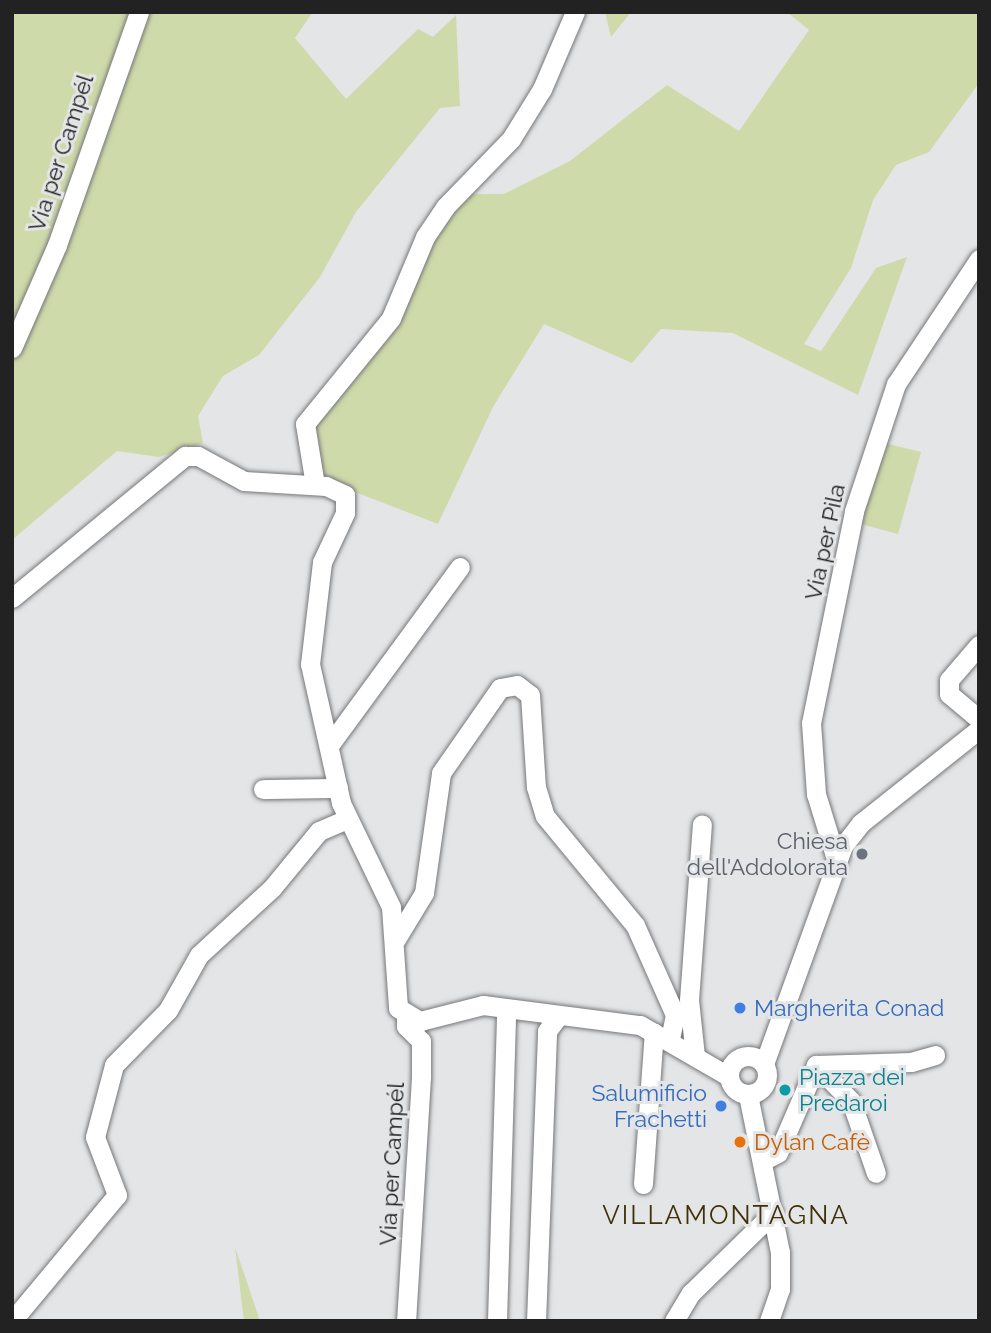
<!DOCTYPE html>
<meta charset="utf-8">
<style>
body{margin:0}
#map{position:relative;width:991px;height:1333px;overflow:hidden;background:#e3e5e7;font-family:Raleway,sans-serif}
div>[style]{position:absolute}
.green>*{inset:0;background:#cfdaaa}
.roads{filter:drop-shadow(0 0 2px #767779) drop-shadow(0 0 2px #767779)}
.minor>*{height:19px;margin:-9.5px;padding:0 9.5px;transform-origin:9.5px;border-radius:9.5px;background:#fff}
.minor>.ring{margin:-9.5px;padding:0;box-sizing:content-box;background:none;border:19px solid #fff;border-radius:50%}
.dots>*{width:19px;height:19px;translate:-50% -50%;box-sizing:border-box;border:4px solid #e3e5e7;border-radius:50%}
span{translate:-50% -50%;white-space:nowrap;text-align:center;line-height:1.15;-webkit-text-stroke:6px #e3e5e7;paint-order:stroke}
.street-label{font-size:23px;color:#222223}
.worship-label{font-size:23px;color:#5b616d}
.right{translate:-100% -50%;text-align:right}
.shop-label{font-size:23px;color:#366cbe}
.left{translate:0 -50%;text-align:left}
.culture-label{font-size:23px;color:#0d838f}
.food-label{font-size:23px;color:#c56008}
.quarter-label{font-size:26px;color:#413108;letter-spacing:2px}
.frame{position:absolute;inset:0;border:14px solid #222223;pointer-events:none}
</style>
<div id="map">
<div class="green">
<div style="clip-path:polygon(12px 12px,313px 12px,295px 38px,346px 99px,418px 29px,433px 37px,456px 15px,460px 106px,440px 108px,356px 212px,320px 277px,259px 355px,223px 376px,198px 416px,203px 443px,159px 457px,117px 451px,12px 540px)"></div>
<div style="clip-path:polygon(605px 12px,631px 12px,611px 37px)"></div>
<div style="clip-path:polygon(787px 12px,979px 12px,979px 83px,929px 152px,896px 165px,873px 200px,851px 268px,804px 344px,821px 351px,876px 268px,907px 257px,858px 395px,733px 333px,661px 329px,632px 363px,544px 324px,493px 407px,438px 524px,324px 480px,316px 425px,397px 328px,429px 244px,467px 194px,504px 194px,570px 161px,667px 85px,739px 131px,809px 30px)"></div>
<div style="clip-path:polygon(880px 442px,921px 452px,898px 534px,857px 523px)"></div>
<div style="clip-path:polygon(235px 1247px,260px 1321px,244px 1321px)"></div>
</div>
<div class="roads">
<div class="minor">
<div style="left:12px;top:348px;width:112px;rotate:-66.4deg"></div>
<div style="left:57px;top:245px;width:247px;rotate:-70.6deg"></div>
<div style="left:315px;top:485px;width:62px;rotate:-99.3deg"></div>
<div style="left:305px;top:424px;width:136px;rotate:-50.9deg"></div>
<div style="left:391px;top:318px;width:88px;rotate:-67.2deg"></div>
<div style="left:425px;top:237px;width:36px;rotate:-56deg"></div>
<div style="left:445px;top:207px;width:95px;rotate:-45.9deg"></div>
<div style="left:511px;top:139px;width:59px;rotate:-58.2deg"></div>
<div style="left:542px;top:89px;width:84px;rotate:-66.8deg"></div>
<div style="left:12px;top:598px;width:224px;rotate:-39.4deg"></div>
<div style="left:185px;top:456px;width:13px"></div>
<div style="left:198px;top:456px;width:52px;rotate:28.5deg"></div>
<div style="left:244px;top:481px;width:82px;rotate:3.5deg"></div>
<div style="left:326px;top:486px;width:21px;rotate:25deg"></div>
<div style="left:345px;top:495px;width:18px;rotate:90deg"></div>
<div style="left:345px;top:513px;width:54px;rotate:115.1deg"></div>
<div style="left:322px;top:562px;width:103px;rotate:96.7deg"></div>
<div style="left:310px;top:664px;width:142px;rotate:77.4deg"></div>
<div style="left:341px;top:803px;width:115px;rotate:64.3deg"></div>
<div style="left:391px;top:907px;width:101px;rotate:86deg"></div>
<div style="left:398px;top:1008px;width:26px;rotate:31deg"></div>
<div style="left:420px;top:1021px;width:65px;rotate:-14.3deg"></div>
<div style="left:483px;top:1005px;width:158px;rotate:7.3deg"></div>
<div style="left:640px;top:1025px;width:102px;rotate:30.1deg"></div>
<div style="left:979px;top:645px;width:46px;rotate:130.6deg"></div>
<div style="left:949px;top:680px;width:14px;rotate:90deg"></div>
<div style="left:949px;top:694px;width:39px;rotate:40deg"></div>
<div style="left:331px;top:743px;width:218px;rotate:-53.8deg"></div>
<div style="left:263px;top:789px;width:75px;rotate:-0.8deg"></div>
<div style="left:836px;top:859px;width:68px;rotate:-107.1deg"></div>
<div style="left:816px;top:794px;width:71px;rotate:-94deg"></div>
<div style="left:811px;top:723px;width:216px;rotate:-78.5deg"></div>
<div style="left:854px;top:511px;width:134px;rotate:-71.7deg"></div>
<div style="left:896px;top:384px;width:150px;rotate:-56.4deg"></div>
<div style="left:396px;top:939px;width:54px;rotate:-58.7deg"></div>
<div style="left:424px;top:893px;width:121px;rotate:-81.9deg"></div>
<div style="left:441px;top:773px;width:103px;rotate:-55.2deg"></div>
<div style="left:500px;top:688px;width:17px;rotate:-10deg"></div>
<div style="left:517px;top:685px;width:16px;rotate:38deg"></div>
<div style="left:530px;top:695px;width:92px;rotate:86.3deg"></div>
<div style="left:536px;top:787px;width:30px;rotate:73deg"></div>
<div style="left:545px;top:816px;width:141px;rotate:50.5deg"></div>
<div style="left:635px;top:925px;width:98px;rotate:66deg"></div>
<div style="left:675px;top:1015px;width:25px;rotate:102deg"></div>
<div style="left:406px;top:1015px;width:11px;rotate:90deg"></div>
<div style="left:406px;top:1026px;width:21px;rotate:45deg"></div>
<div style="left:421px;top:1041px;width:36px;rotate:90deg"></div>
<div style="left:421px;top:1077px;width:244px;rotate:93.5deg"></div>
<div class="ring" style="left:729px;top:1056px;width:19px;height:19px"></div>
<div style="left:695px;top:1056px;width:56px;rotate:-96.1deg"></div>
<div style="left:689px;top:1000px;width:176px;rotate:-85.8deg"></div>
<div style="left:764px;top:1064px;width:232px;rotate:-70.1deg"></div>
<div style="left:843px;top:846px;width:29px;rotate:-52deg"></div>
<div style="left:861px;top:823px;width:151px;rotate:-38.5deg"></div>
<div style="left:816px;top:1065px;width:50px;rotate:45.8deg"></div>
<div style="left:851px;top:1101px;width:76px;rotate:70.9deg"></div>
<div style="left:748px;top:1095px;width:160px;rotate:78.5deg"></div>
<div style="left:780px;top:1252px;width:37px;rotate:90deg"></div>
<div style="left:780px;top:1289px;width:34px;rotate:109deg"></div>
<div style="left:766px;top:1159px;width:13px;rotate:-27deg"></div>
<div style="left:778px;top:1153px;width:96px;rotate:-66.6deg"></div>
<div style="left:816px;top:1065px;width:95px;rotate:-1.8deg"></div>
<div style="left:911px;top:1062px;width:25px;rotate:-16deg"></div>
<div style="left:643px;top:1184px;width:152px;rotate:-85.9deg"></div>
<div style="left:12px;top:1321px;width:164px;rotate:-50.2deg"></div>
<div style="left:117px;top:1195px;width:62px;rotate:-110.8deg"></div>
<div style="left:95px;top:1137px;width:74px;rotate:-75.2deg"></div>
<div style="left:114px;top:1065px;width:77px;rotate:-45.5deg"></div>
<div style="left:168px;top:1010px;width:63px;rotate:-60.6deg"></div>
<div style="left:199px;top:955px;width:99px;rotate:-42.5deg"></div>
<div style="left:272px;top:888px;width:74px;rotate:-50.5deg"></div>
<div style="left:319px;top:831px;width:30px;rotate:-23deg"></div>
<div style="left:497px;top:1321px;width:311px;rotate:-88.3deg"></div>
<div style="left:536px;top:1321px;width:290px;rotate:-87.8deg"></div>
<div style="left:547px;top:1031px;width:15px;rotate:-53deg"></div>
<div style="left:674px;top:1321px;width:33px;rotate:-59deg"></div>
<div style="left:691px;top:1293px;width:115px;rotate:-44.3deg"></div>
</div>
</div>
<div class="dots">
<div style="left:862px;top:854px;background:#6b7280"></div>
<div style="left:740px;top:1008px;background:#3f7fe0"></div>
<div style="left:785px;top:1090px;background:#0f9aa8"></div>
<div style="left:721px;top:1106px;background:#3f7fe0"></div>
<div style="left:740px;top:1142px;background:#e8710a"></div>
</div>
<div class="street-label">
<span style="left:61px;top:153px;rotate:-72deg">Via per Campél</span>
<span style="left:825px;top:542px;rotate:-78deg">Via per Pila</span>
<span style="left:392px;top:1164px;rotate:-87deg">Via per Campél</span>
</div>
<div class="worship-label">
<span class="right" style="left:848px;top:854px">Chiesa<br>dell'Addolorata</span>
</div>
<div class="shop-label">
<span class="left" style="left:754px;top:1008px">Margherita Conad</span>
<span class="right" style="left:707px;top:1106px">Salumificio<br>Frachetti</span>
</div>
<div class="culture-label">
<span class="left" style="left:799px;top:1090px">Piazza dei<br>Predaroi</span>
</div>
<div class="food-label">
<span class="left" style="left:754px;top:1142px">Dylan Cafè</span>
</div>
<div class="quarter-label">
<span style="left:726px;top:1216px">VILLAMONTAGNA</span>
</div>
<div class="frame"></div>
</div>
